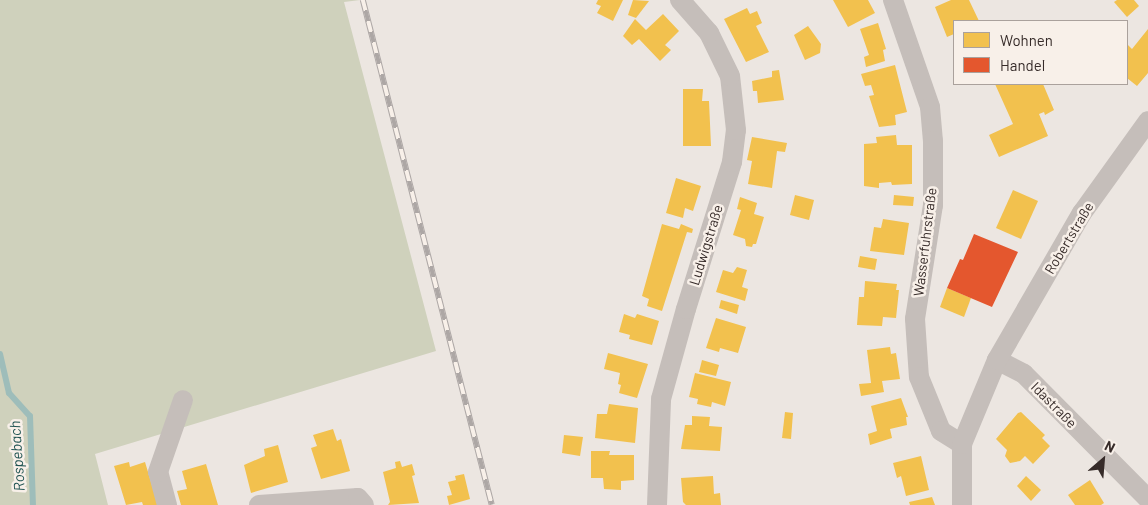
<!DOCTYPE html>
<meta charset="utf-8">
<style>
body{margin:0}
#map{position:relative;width:1148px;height:505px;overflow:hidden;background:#ece6e1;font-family:Barlow,sans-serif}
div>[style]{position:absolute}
.green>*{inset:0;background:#cfd1bc}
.homes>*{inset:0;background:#f2c14e}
.shops>*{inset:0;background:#e4572e}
.stream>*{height:6px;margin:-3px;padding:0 3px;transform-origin:3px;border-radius:3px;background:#9ebdba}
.street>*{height:20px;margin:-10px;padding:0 10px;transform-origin:10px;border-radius:10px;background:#c5beba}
.rail>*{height:5.5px;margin-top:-2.75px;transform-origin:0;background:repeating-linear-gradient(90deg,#f8f0e9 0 11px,#ada7a5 0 22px);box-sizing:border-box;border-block:1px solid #ada7a5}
span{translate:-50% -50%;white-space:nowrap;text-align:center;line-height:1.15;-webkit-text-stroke:5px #f8f0e9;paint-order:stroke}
.street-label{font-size:14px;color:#362b29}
.water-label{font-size:15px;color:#215453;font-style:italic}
.legend{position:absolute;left:953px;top:20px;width:175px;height:65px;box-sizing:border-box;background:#f8f0e9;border:1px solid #aaa19c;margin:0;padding:6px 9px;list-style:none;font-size:15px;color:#362b29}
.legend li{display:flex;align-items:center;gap:10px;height:25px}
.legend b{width:25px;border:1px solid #aaa19c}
.north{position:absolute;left:1078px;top:435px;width:50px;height:50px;-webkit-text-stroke:4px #f8f0e9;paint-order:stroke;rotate:27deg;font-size:14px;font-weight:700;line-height:20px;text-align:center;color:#362b29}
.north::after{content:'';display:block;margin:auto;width:18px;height:22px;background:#362b29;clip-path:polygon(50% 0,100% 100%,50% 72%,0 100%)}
</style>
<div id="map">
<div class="green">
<div style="clip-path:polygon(0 0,360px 0,344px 2px,436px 351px,95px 454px,108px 505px,0 505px)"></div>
</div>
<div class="homes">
<div style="clip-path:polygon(598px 0,623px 0,613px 21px,597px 13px,601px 6px,596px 4px)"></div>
<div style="clip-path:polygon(633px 0,649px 1px,636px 18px,628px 15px)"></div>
<div style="clip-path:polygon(833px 0,868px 0,875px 13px,848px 27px)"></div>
<div style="clip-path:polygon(951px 0,969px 0,979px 21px,954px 21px,954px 34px,947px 37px,935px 7px)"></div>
<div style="clip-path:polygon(1117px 0,1134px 0,1139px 6px,1127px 17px,1114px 2px)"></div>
<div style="clip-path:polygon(747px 8px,750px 14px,757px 11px,762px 23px,756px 26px,769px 52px,746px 62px,724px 19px)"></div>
<div style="clip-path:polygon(663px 14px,679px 31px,665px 45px,671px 50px,660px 61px,639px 39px,632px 45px,623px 36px,635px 19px,646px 30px)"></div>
<div style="clip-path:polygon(878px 23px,886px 49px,883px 50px,885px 61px,866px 67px,864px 57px,869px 55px,860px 29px)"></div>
<div style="clip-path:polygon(808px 26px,821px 44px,820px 53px,805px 60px,794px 35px)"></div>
<div style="clip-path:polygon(1148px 29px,1148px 73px,1137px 86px,1127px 78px,1127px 44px,1132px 49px)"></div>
<div style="clip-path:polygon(895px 65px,907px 112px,895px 115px,896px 125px,879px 127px,869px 96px,874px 95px,871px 85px,865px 86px,861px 74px)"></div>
<div style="clip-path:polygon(779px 70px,784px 100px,758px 103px,757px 91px,753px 91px,752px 81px,772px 77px,772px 71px)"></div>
<div style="clip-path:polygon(995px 84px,1043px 84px,1054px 110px,1045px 115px,1044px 112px,1039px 114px,1048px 136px,999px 157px,989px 135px,1013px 124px)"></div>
<div style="clip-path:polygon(683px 89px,703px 89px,702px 101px,709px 101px,711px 146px,683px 146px)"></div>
<div style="clip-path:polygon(896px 135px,897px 145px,912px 145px,912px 184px,892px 185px,891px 182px,879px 183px,879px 188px,864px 186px,864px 144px,877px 143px,876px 137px)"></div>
<div style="clip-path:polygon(752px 137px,787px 143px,785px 152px,777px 151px,772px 188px,748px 184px,752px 161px,747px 160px)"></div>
<div style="clip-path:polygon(676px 178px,701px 186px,693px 211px,685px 208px,683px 218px,666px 213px)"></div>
<div style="clip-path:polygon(1013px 190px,1038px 201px,1021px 239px,996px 228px)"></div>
<div style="clip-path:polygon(795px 195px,814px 200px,809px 220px,790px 215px)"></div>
<div style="clip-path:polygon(894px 195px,914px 197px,913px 206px,893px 205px)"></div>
<div style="clip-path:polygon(740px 197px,757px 203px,754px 214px,764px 217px,756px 244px,753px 244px,752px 247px,746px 246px,745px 239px,733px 235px,741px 210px,737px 209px)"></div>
<div style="clip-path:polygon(883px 219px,909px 223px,904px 255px,870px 251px,874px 227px,881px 228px)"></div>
<div style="clip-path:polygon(662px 224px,679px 229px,681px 224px,693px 229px,692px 233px,687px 232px,662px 311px,647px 306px,649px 299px,642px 296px)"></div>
<div style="clip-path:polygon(860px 256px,877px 259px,875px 270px,858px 267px)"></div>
<div style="clip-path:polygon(737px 267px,747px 270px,742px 287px,748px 289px,745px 301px,716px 292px,723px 270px,733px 273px)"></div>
<div style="clip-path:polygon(865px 281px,897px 284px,896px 290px,899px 290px,896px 318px,883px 317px,882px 326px,857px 325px,859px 297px,864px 297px)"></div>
<div style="clip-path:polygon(947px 288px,971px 298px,964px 317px,940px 307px)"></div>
<div style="clip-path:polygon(721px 300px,739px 305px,737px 314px,719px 308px)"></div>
<div style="clip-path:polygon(624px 314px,635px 318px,637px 314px,659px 321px,652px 345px,629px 339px,630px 335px,619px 332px)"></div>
<div style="clip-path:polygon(716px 318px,746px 327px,738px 353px,720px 348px,719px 352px,706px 348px)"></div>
<div style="clip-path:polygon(890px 347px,891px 354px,896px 353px,900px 379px,882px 381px,884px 392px,861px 396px,859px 384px,871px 383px,867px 350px)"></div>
<div style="clip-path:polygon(608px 353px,648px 364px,637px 398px,619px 393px,621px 385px,618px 384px,620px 373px,604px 369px)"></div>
<div style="clip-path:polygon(702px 360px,719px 365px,716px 376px,699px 372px)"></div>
<div style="clip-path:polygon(695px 373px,731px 382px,725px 406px,712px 402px,711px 407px,697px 404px,698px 399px,689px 397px)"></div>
<div style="clip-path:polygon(901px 398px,908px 417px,906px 417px,907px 425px,890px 429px,892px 438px,870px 445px,868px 434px,877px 431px,871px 406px)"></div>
<div style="clip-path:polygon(609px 404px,638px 408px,635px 443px,595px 438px,597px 414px,607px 414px)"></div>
<div style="clip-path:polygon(785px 412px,793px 413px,791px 439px,782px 438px)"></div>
<div style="clip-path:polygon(1021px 412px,1045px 435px,1042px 438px,1050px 446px,1033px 464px,1025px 456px,1020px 461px,1010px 463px,1005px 456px,1007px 450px,996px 439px,1018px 413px)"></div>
<div style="clip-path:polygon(692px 416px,710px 417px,709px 426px,722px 427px,720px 451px,681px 449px,685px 425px,692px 425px)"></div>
<div style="clip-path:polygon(333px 429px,337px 441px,341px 439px,350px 471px,321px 479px,311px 448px,317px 446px,313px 435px)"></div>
<div style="clip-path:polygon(564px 435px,583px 437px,580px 456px,562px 453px)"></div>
<div style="clip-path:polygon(278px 445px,288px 482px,251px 493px,244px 465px,265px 456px,264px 449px)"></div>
<div style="clip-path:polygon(591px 451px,610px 451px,609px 455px,634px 455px,634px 480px,621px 481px,621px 490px,604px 489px,603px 478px,591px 478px)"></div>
<div style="clip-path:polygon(921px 456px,929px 490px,906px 496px,901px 476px,897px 478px,893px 463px)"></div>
<div style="clip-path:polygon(400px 461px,402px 467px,412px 464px,415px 475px,412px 476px,419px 503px,388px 505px,390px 502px,383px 472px,396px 468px,395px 462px)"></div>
<div style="clip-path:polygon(129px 462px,130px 467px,145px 462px,158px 505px,143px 505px,142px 502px,126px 505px,114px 466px)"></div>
<div style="clip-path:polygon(206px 464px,218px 505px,181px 505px,177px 491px,187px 489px,182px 471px)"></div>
<div style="clip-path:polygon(464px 474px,470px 499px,449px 505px,447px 496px,452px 495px,448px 482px,456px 480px,455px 476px)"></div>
<div style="clip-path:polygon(713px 476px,714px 494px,720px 493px,721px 505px,686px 505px,683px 502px,681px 478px)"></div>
<div style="clip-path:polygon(1026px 476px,1041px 490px,1031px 501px,1017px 486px)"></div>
<div style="clip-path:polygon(1090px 480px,1104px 503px,1101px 505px,1075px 505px,1068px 495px)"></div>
<div style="clip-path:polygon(932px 497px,935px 505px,910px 505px,909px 502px)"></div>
</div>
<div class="shops">
<div style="clip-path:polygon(974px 234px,1018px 252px,992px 307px,947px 288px,960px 259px,963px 260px)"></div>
</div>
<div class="stream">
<div style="left:0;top:354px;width:40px;rotate:77deg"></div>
<div style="left:9px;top:393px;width:31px;rotate:48deg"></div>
<div style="left:30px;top:416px;width:89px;rotate:88.1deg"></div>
</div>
<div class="street">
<div style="left:893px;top:0;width:113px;rotate:70.9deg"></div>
<div style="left:930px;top:107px;width:34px;rotate:85deg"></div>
<div style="left:933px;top:141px;width:64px;rotate:90deg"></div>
<div style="left:933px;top:205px;width:115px;rotate:99deg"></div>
<div style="left:915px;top:319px;width:58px;rotate:86.1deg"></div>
<div style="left:919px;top:377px;width:58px;rotate:67.8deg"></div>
<div style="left:941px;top:431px;width:25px;rotate:32deg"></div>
<div style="left:997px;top:360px;width:30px;rotate:27deg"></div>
<div style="left:1024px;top:374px;width:176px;rotate:45.2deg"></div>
<div style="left:167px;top:505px;width:34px;rotate:-105deg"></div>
<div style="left:158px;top:472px;width:76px;rotate:-70.9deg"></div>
<div style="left:259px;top:505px;width:99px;rotate:-4deg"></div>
<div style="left:358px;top:498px;width:9px;rotate:49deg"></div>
<div style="left:657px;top:505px;width:106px;rotate:-87.8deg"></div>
<div style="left:661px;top:399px;width:93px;rotate:-74.5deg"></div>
<div style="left:686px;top:309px;width:154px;rotate:-72.6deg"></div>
<div style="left:732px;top:162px;width:32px;rotate:-83deg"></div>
<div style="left:736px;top:130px;width:54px;rotate:-96.3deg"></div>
<div style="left:730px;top:76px;width:48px;rotate:-116deg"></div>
<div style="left:709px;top:33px;width:44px;rotate:-131.3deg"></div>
<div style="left:962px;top:505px;width:61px;rotate:-90deg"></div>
<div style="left:962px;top:444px;width:91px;rotate:-67.4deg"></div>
<div style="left:997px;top:360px;width:170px;rotate:-60deg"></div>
<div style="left:1082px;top:213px;width:113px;rotate:-54.3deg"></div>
</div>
<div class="rail">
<div style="left:363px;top:0;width:521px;rotate:75.67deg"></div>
</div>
<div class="street-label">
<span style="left:1069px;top:238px;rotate:-59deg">Robertstraße</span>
<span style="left:925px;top:242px;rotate:-83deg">Wasserfuhrstraße</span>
<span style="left:706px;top:245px;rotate:-73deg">Ludwigstraße</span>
<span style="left:1054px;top:405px;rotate:45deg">Idastraße</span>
</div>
<div class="water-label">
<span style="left:17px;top:456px;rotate:-94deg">Rospebach</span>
</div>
<ul class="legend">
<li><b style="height:14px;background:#f2c14e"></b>Wohnen</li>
<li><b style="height:14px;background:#e4572e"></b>Handel</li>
</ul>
<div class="north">N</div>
</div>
